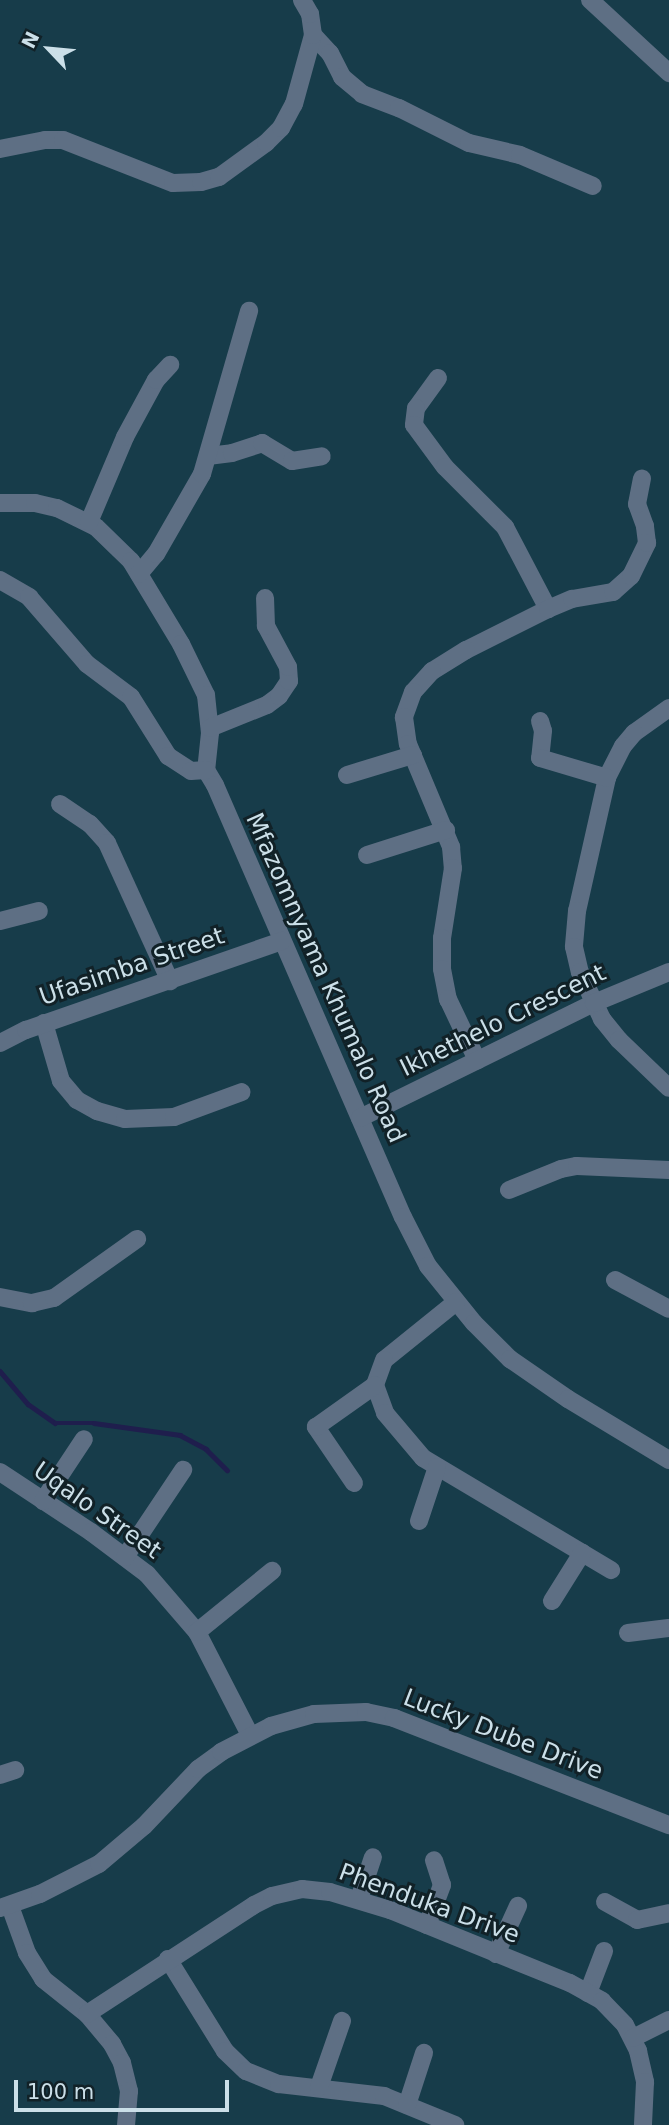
<!DOCTYPE html>
<style>
body{margin:0}
#map{position:relative;width:669px;height:2125px;overflow:hidden;background:#173c4a;font-family:"DejaVu Sans",sans-serif}
div>[style]{position:absolute}
.stream>*{height:4.5px;margin:-2.25px;padding:0 2.25px;transform-origin:2.25px;border-radius:2.25px;background:#1f1e4d}
.minor>*{height:18px;margin:-9px;padding:0 9px;transform-origin:9px;border-radius:9px;background:#5e6f84}
span{translate:-50% -50%;white-space:nowrap;text-align:center;line-height:1.15;-webkit-text-stroke:6px #112127;paint-order:stroke}
.street-label{font-size:24px;color:#cbdfe8}
.north{position:absolute;left:14px;top:14px;width:70px;height:70px;-webkit-text-stroke:5px #112127;paint-order:stroke;rotate:296deg;font-size:19px;font-weight:700;line-height:28px;text-align:center;color:#cbdfe8}
.north::after{content:'';display:block;margin:auto;width:24px;height:32px;background:#cbdfe8;clip-path:polygon(50% 0,100% 100%,50% 72%,0 100%)}
.scale{position:absolute;left:14px;top:2080px;width:215px;height:32px;box-sizing:border-box;border:4px solid #cbdfe8;border-top:0;padding-left:9px;font-size:21px;line-height:24px;white-space:nowrap;color:#cbdfe8;-webkit-text-stroke:5px #112127;paint-order:stroke}
</style>
<div id="map">
<div class="stream">
<div style="left:0;top:1371px;width:43px;rotate:49.7deg"></div>
<div style="left:28px;top:1404px;width:33px;rotate:35deg"></div>
<div style="left:55px;top:1423px;width:39px"></div>
<div style="left:94px;top:1423px;width:87px;rotate:7.9deg"></div>
<div style="left:180px;top:1435px;width:30px;rotate:28deg"></div>
<div style="left:206px;top:1449px;width:30px;rotate:45deg"></div>
</div>
<div class="minor">
<div style="left:590px;top:0;width:108px;rotate:42.7deg"></div>
<div style="left:313px;top:35px;width:25px;rotate:47deg"></div>
<div style="left:330px;top:53px;width:27px;rotate:63deg"></div>
<div style="left:342px;top:77px;width:26px;rotate:40deg"></div>
<div style="left:362px;top:94px;width:40px;rotate:21deg"></div>
<div style="left:399px;top:108px;width:78px;rotate:26.6deg"></div>
<div style="left:469px;top:143px;width:52px;rotate:13.2deg"></div>
<div style="left:520px;top:155px;width:79px;rotate:23deg"></div>
<div style="left:0;top:149px;width:46px;rotate:-11.3deg"></div>
<div style="left:45px;top:140px;width:18px"></div>
<div style="left:63px;top:140px;width:118px;rotate:21.4deg"></div>
<div style="left:173px;top:183px;width:28px;rotate:-2deg"></div>
<div style="left:201px;top:182px;width:19px;rotate:-16deg"></div>
<div style="left:219px;top:177px;width:58px;rotate:-35.9deg"></div>
<div style="left:266px;top:143px;width:21px;rotate:-45deg"></div>
<div style="left:281px;top:128px;width:27px;rotate:-62deg"></div>
<div style="left:294px;top:104px;width:72px;rotate:-74.6deg"></div>
<div style="left:313px;top:35px;width:21px;rotate:-98deg"></div>
<div style="left:310px;top:14px;width:16px;rotate:-120deg"></div>
<div style="left:438px;top:378px;width:37px;rotate:126deg"></div>
<div style="left:416px;top:408px;width:17px;rotate:97deg"></div>
<div style="left:414px;top:425px;width:52px;rotate:53.6deg"></div>
<div style="left:445px;top:467px;width:85px;rotate:45deg"></div>
<div style="left:505px;top:527px;width:93px;rotate:62.3deg"></div>
<div style="left:548px;top:609px;width:92px;rotate:153.4deg"></div>
<div style="left:466px;top:650px;width:40px;rotate:148deg"></div>
<div style="left:432px;top:671px;width:28px;rotate:132deg"></div>
<div style="left:413px;top:692px;width:27px;rotate:110deg"></div>
<div style="left:404px;top:717px;width:27px;rotate:82deg"></div>
<div style="left:408px;top:744px;width:112px;rotate:67.3deg"></div>
<div style="left:451px;top:847px;width:21px;rotate:85deg"></div>
<div style="left:453px;top:868px;width:71px;rotate:98.9deg"></div>
<div style="left:442px;top:938px;width:31px;rotate:90deg"></div>
<div style="left:442px;top:969px;width:31px;rotate:79deg"></div>
<div style="left:448px;top:999px;width:68px;rotate:64.6deg"></div>
<div style="left:208px;top:456px;width:24px;rotate:-7deg"></div>
<div style="left:232px;top:453px;width:32px;rotate:-18deg"></div>
<div style="left:262px;top:443px;width:35px;rotate:31deg"></div>
<div style="left:292px;top:461px;width:30px;rotate:-9deg"></div>
<div style="left:0;top:503px;width:35px"></div>
<div style="left:35px;top:503px;width:23px;rotate:13deg"></div>
<div style="left:57px;top:508px;width:43px;rotate:26deg"></div>
<div style="left:96px;top:527px;width:49px;rotate:44.2deg"></div>
<div style="left:131px;top:561px;width:97px;rotate:58.9deg"></div>
<div style="left:181px;top:644px;width:57px;rotate:63.9deg"></div>
<div style="left:206px;top:695px;width:38px;rotate:84deg"></div>
<div style="left:210px;top:733px;width:37px;rotate:96deg"></div>
<div style="left:206px;top:770px;width:17px;rotate:59deg"></div>
<div style="left:215px;top:785px;width:471px;rotate:66.5deg"></div>
<div style="left:403px;top:1217px;width:55px;rotate:63deg"></div>
<div style="left:428px;top:1266px;width:73px;rotate:51.1deg"></div>
<div style="left:474px;top:1323px;width:51px;rotate:45deg"></div>
<div style="left:510px;top:1359px;width:70px;rotate:34.6deg"></div>
<div style="left:568px;top:1399px;width:118px;rotate:31.1deg"></div>
<div style="left:89px;top:522px;width:92px;rotate:-67deg"></div>
<div style="left:125px;top:437px;width:65px;rotate:-61.5deg"></div>
<div style="left:156px;top:380px;width:21px;rotate:-47deg"></div>
<div style="left:139px;top:574px;width:26px;rotate:-50deg"></div>
<div style="left:156px;top:554px;width:92px;rotate:-60.1deg"></div>
<div style="left:202px;top:474px;width:170px;rotate:-73.9deg"></div>
<div style="left:0;top:580px;width:34px;rotate:30deg"></div>
<div style="left:29px;top:597px;width:89px;rotate:49.1deg"></div>
<div style="left:87px;top:664px;width:55px;rotate:36.9deg"></div>
<div style="left:131px;top:697px;width:70px;rotate:57.9deg"></div>
<div style="left:168px;top:756px;width:27px;rotate:33deg"></div>
<div style="left:191px;top:771px;width:15px;rotate:-4deg"></div>
<div style="left:548px;top:609px;width:26px;rotate:-23deg"></div>
<div style="left:572px;top:599px;width:42px;rotate:-9.7deg"></div>
<div style="left:613px;top:592px;width:24px;rotate:-42deg"></div>
<div style="left:631px;top:576px;width:37px;rotate:-64deg"></div>
<div style="left:647px;top:543px;width:17px;rotate:-97deg"></div>
<div style="left:645px;top:526px;width:23px;rotate:-110deg"></div>
<div style="left:637px;top:504px;width:26px;rotate:-79deg"></div>
<div style="left:669px;top:708px;width:43px;rotate:144.5deg"></div>
<div style="left:634px;top:733px;width:17px;rotate:130deg"></div>
<div style="left:623px;top:746px;width:36px;rotate:117deg"></div>
<div style="left:607px;top:778px;width:136px;rotate:102.7deg"></div>
<div style="left:577px;top:911px;width:36px;rotate:95deg"></div>
<div style="left:574px;top:947px;width:26px;rotate:77deg"></div>
<div style="left:580px;top:972px;width:52px;rotate:64.9deg"></div>
<div style="left:602px;top:1019px;width:27px;rotate:51deg"></div>
<div style="left:619px;top:1040px;width:69px;rotate:43.8deg"></div>
<div style="left:540px;top:721px;width:10px;rotate:73deg"></div>
<div style="left:543px;top:731px;width:27px;rotate:96deg"></div>
<div style="left:540px;top:758px;width:70px;rotate:16.6deg"></div>
<div style="left:210px;top:728px;width:61px;rotate:-22deg"></div>
<div style="left:267px;top:705px;width:15px;rotate:-37deg"></div>
<div style="left:279px;top:696px;width:18px;rotate:-56deg"></div>
<div style="left:289px;top:681px;width:14px;rotate:-94deg"></div>
<div style="left:288px;top:667px;width:47px;rotate:-118.2deg"></div>
<div style="left:266px;top:626px;width:28px;rotate:-92deg"></div>
<div style="left:347px;top:775px;width:69px;rotate:-16.9deg"></div>
<div style="left:60px;top:804px;width:36px;rotate:34deg"></div>
<div style="left:90px;top:824px;width:25px;rotate:48deg"></div>
<div style="left:107px;top:843px;width:152px;rotate:65.5deg"></div>
<div style="left:367px;top:855px;width:83px;rotate:-17.6deg"></div>
<div style="left:0;top:921px;width:40px;rotate:-14.4deg"></div>
<div style="left:44px;top:1023px;width:60px;rotate:73.7deg"></div>
<div style="left:61px;top:1081px;width:25px;rotate:50deg"></div>
<div style="left:77px;top:1100px;width:23px;rotate:29deg"></div>
<div style="left:97px;top:1111px;width:29px;rotate:16deg"></div>
<div style="left:125px;top:1119px;width:49px;rotate:-2.3deg"></div>
<div style="left:174px;top:1117px;width:72px;rotate:-20.2deg"></div>
<div style="left:0;top:1043px;width:29px;rotate:-27deg"></div>
<div style="left:26px;top:1030px;width:271px;rotate:-19.2deg"></div>
<div style="left:360px;top:1118px;width:261px;rotate:-26.2deg"></div>
<div style="left:594px;top:1003px;width:81px;rotate:-22.5deg"></div>
<div style="left:509px;top:1190px;width:56px;rotate:-22deg"></div>
<div style="left:561px;top:1169px;width:16px;rotate:-11deg"></div>
<div style="left:577px;top:1166px;width:92px;rotate:2.5deg"></div>
<div style="left:615px;top:1280px;width:61px;rotate:28.2deg"></div>
<div style="left:0;top:1297px;width:33px;rotate:11deg"></div>
<div style="left:32px;top:1303px;width:23px;rotate:-13deg"></div>
<div style="left:54px;top:1298px;width:102px;rotate:-35.4deg"></div>
<div style="left:456px;top:1302px;width:92px;rotate:141.1deg"></div>
<div style="left:384px;top:1360px;width:27px;rotate:110deg"></div>
<div style="left:375px;top:1385px;width:30px;rotate:70deg"></div>
<div style="left:385px;top:1413px;width:59px;rotate:49.8deg"></div>
<div style="left:423px;top:1458px;width:219px;rotate:30.8deg"></div>
<div style="left:0;top:1472px;width:109px;rotate:33.4deg"></div>
<div style="left:91px;top:1532px;width:70px;rotate:36.9deg"></div>
<div style="left:147px;top:1574px;width:77px;rotate:49.2deg"></div>
<div style="left:197px;top:1632px;width:116px;rotate:62.8deg"></div>
<div style="left:354px;top:1483px;width:68px;rotate:-124.2deg"></div>
<div style="left:316px;top:1427px;width:72px;rotate:-35.4deg"></div>
<div style="left:43px;top:1501px;width:74px;rotate:-56.5deg"></div>
<div style="left:419px;top:1521px;width:57px;rotate:-71.6deg"></div>
<div style="left:125px;top:1557px;width:105px;rotate:-56.3deg"></div>
<div style="left:552px;top:1601px;width:57px;rotate:-58deg"></div>
<div style="left:197px;top:1632px;width:97px;rotate:-39.1deg"></div>
<div style="left:628px;top:1633px;width:41px;rotate:-7deg"></div>
<div style="left:0;top:1775px;width:16px;rotate:-18deg"></div>
<div style="left:359px;top:1899px;width:44px;rotate:-71.6deg"></div>
<div style="left:605px;top:1902px;width:37px;rotate:29deg"></div>
<div style="left:637px;top:1920px;width:33px;rotate:-12deg"></div>
<div style="left:10px;top:1906px;width:50px;rotate:70.1deg"></div>
<div style="left:27px;top:1953px;width:31px;rotate:58deg"></div>
<div style="left:43px;top:1979px;width:56px;rotate:38.5deg"></div>
<div style="left:87px;top:2014px;width:39px;rotate:50deg"></div>
<div style="left:112px;top:2044px;width:21px;rotate:62deg"></div>
<div style="left:122px;top:2063px;width:29px;rotate:76deg"></div>
<div style="left:129px;top:2091px;width:34px;rotate:95deg"></div>
<div style="left:0;top:1908px;width:42px;rotate:-19.3deg"></div>
<div style="left:40px;top:1894px;width:66px;rotate:-27deg"></div>
<div style="left:99px;top:1864px;width:59px;rotate:-40.2deg"></div>
<div style="left:144px;top:1826px;width:79px;rotate:-46.5deg"></div>
<div style="left:198px;top:1769px;width:29px;rotate:-36deg"></div>
<div style="left:221px;top:1752px;width:56px;rotate:-27.5deg"></div>
<div style="left:271px;top:1726px;width:45px;rotate:-15.6deg"></div>
<div style="left:314px;top:1714px;width:52px;rotate:-2.2deg"></div>
<div style="left:366px;top:1712px;width:29px;rotate:12deg"></div>
<div style="left:394px;top:1718px;width:295px;rotate:21.3deg"></div>
<div style="left:427px;top:1925px;width:43px;rotate:-69.4deg"></div>
<div style="left:442px;top:1885px;width:26px;rotate:-108deg"></div>
<div style="left:496px;top:1954px;width:53px;rotate:-65.4deg"></div>
<div style="left:168px;top:1959px;width:108px;rotate:58.2deg"></div>
<div style="left:225px;top:2051px;width:29px;rotate:44deg"></div>
<div style="left:246px;top:2071px;width:35px;rotate:22deg"></div>
<div style="left:279px;top:2084px;width:106px;rotate:6.5deg"></div>
<div style="left:384px;top:2096px;width:77px;rotate:22.2deg"></div>
<div style="left:588px;top:1993px;width:45px;rotate:-69.1deg"></div>
<div style="left:87px;top:2014px;width:199px;rotate:-33.1deg"></div>
<div style="left:254px;top:1905px;width:20px;rotate:-27deg"></div>
<div style="left:272px;top:1896px;width:31px;rotate:-13deg"></div>
<div style="left:302px;top:1889px;width:28px;rotate:6deg"></div>
<div style="left:330px;top:1892px;width:63px;rotate:16.7deg"></div>
<div style="left:390px;top:1910px;width:194px;rotate:22.1deg"></div>
<div style="left:570px;top:1983px;width:37px;rotate:29deg"></div>
<div style="left:602px;top:2001px;width:33px;rotate:46deg"></div>
<div style="left:625px;top:2025px;width:29px;rotate:63deg"></div>
<div style="left:638px;top:2051px;width:32px;rotate:77deg"></div>
<div style="left:645px;top:2082px;width:43px;rotate:92.7deg"></div>
<div style="left:633px;top:2038px;width:40px;rotate:-26.6deg"></div>
<div style="left:319px;top:2087px;width:70px;rotate:-70.8deg"></div>
<div style="left:407px;top:2105px;width:55px;rotate:-71.9deg"></div>
</div>
<div class="street-label">
<span style="left:132px;top:967px;rotate:-19deg">Ufasimba Street</span>
<span style="left:325px;top:978px;rotate:66deg">Mfazomnyama Khumalo Road</span>
<span style="left:503px;top:1021px;rotate:-26deg">Ikhethelo Crescent</span>
<span style="left:97px;top:1511px;rotate:35deg">Uqalo Street</span>
<span style="left:503px;top:1735px;rotate:21deg">Lucky Dube Drive</span>
<span style="left:429px;top:1904px;rotate:20deg">Phenduka Drive</span>
</div>
<div class="north">N</div>
<div class="scale">100 m</div>
</div>
